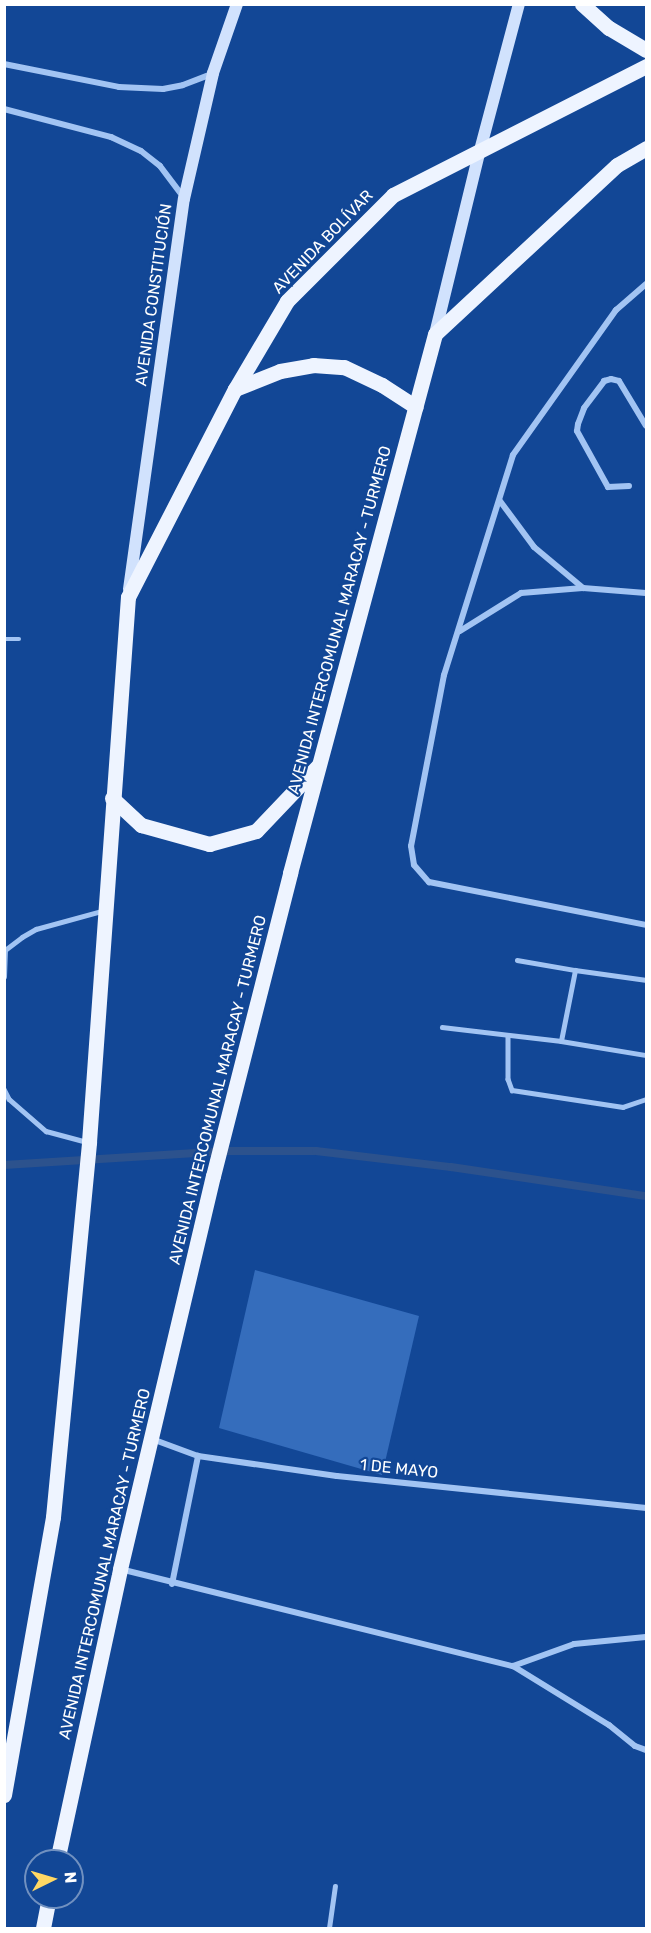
<!DOCTYPE html>
<meta charset="utf-8">
<style>
body{margin:0}
#map{position:relative;width:651px;height:1933px;overflow:hidden;background:#124796;font-family:Rubik,sans-serif}
div>[style]{position:absolute}
.stream>*{height:8px;margin:-4px;padding:0 4px;transform-origin:4px;border-radius:4px;background:#2c528d}
.building>*{inset:0;background:#356dbc}
.lane>*{height:4.5px;margin:-2.25px;padding:0 2.25px;transform-origin:2.25px;border-radius:2.25px;background:#a2c4f3}
.street>*{height:6px;margin:-3px;padding:0 3px;transform-origin:3px;border-radius:3px;background:#a2c4f3}
.secondary>*{height:12px;margin:-6px;padding:0 6px;transform-origin:6px;border-radius:6px;background:#d1e2fd}
.primary>*{height:15px;margin:-7.5px;padding:0 7.5px;transform-origin:7.5px;border-radius:7.5px;background:#eef4ff}
span{translate:-50% -50%;white-space:nowrap;text-align:center;line-height:1.15;-webkit-text-stroke:4.5px #124796;paint-order:stroke}
.street-label{font-size:16px;color:#fff}
.frame{position:absolute;inset:0;border:6px solid #fff;pointer-events:none}
.north{position:absolute;left:24px;top:1849px;width:60px;height:60px;box-sizing:border-box;background:#124796;border:2px solid #7191c0;border-radius:50%;rotate:85deg;font-size:16px;font-weight:700;line-height:24px;text-align:center;color:#fff}
.north::after{content:'';display:block;margin:auto;width:21px;height:27px;background:#ffd864;clip-path:polygon(50% 0,100% 100%,50% 72%,0 100%)}
</style>
<div id="map">
<div class="stream">
<div style="left:4px;top:1165px;width:220px;rotate:-3.6deg"></div>
<div style="left:224px;top:1151px;width:92px"></div>
<div style="left:316px;top:1151px;width:136px;rotate:6.8deg"></div>
<div style="left:451px;top:1167px;width:197px;rotate:8.5deg"></div>
</div>
<div class="building">
<div style="clip-path:polygon(255px 1270px,419px 1316px,382px 1475px,219px 1428px)"></div>
</div>
<div class="lane">
<div style="left:4px;top:639px;width:15px"></div>
<div style="left:517px;top:960px;width:59px;rotate:9.8deg"></div>
<div style="left:4px;top:977px;width:27px;rotate:-88deg"></div>
<div style="left:5px;top:950px;width:21px;rotate:-37deg"></div>
<div style="left:22px;top:937px;width:16px;rotate:-30deg"></div>
<div style="left:36px;top:929px;width:68px;rotate:-15.3deg"></div>
<div style="left:442px;top:1027px;width:120px;rotate:6.7deg"></div>
<div style="left:561px;top:1041px;width:86px;rotate:9.4deg"></div>
<div style="left:508px;top:1036px;width:43px;rotate:90deg"></div>
<div style="left:508px;top:1079px;width:12px;rotate:70deg"></div>
<div style="left:512px;top:1090px;width:112px;rotate:8.7deg"></div>
<div style="left:623px;top:1107px;width:24px;rotate:-19deg"></div>
<div style="left:561px;top:1041px;width:72px;rotate:-78.8deg"></div>
<div style="left:575px;top:970px;width:72px;rotate:8deg"></div>
<div style="left:4px;top:1089px;width:11px;rotate:63deg"></div>
<div style="left:9px;top:1099px;width:49px;rotate:40.9deg"></div>
<div style="left:46px;top:1131px;width:42px;rotate:15deg"></div>
<div style="left:329px;top:1928px;width:42px;rotate:-81.9deg"></div>
</div>
<div class="street">
<div style="left:4px;top:64px;width:117px;rotate:11.3deg"></div>
<div style="left:119px;top:87px;width:44px;rotate:2.6deg"></div>
<div style="left:163px;top:89px;width:20px;rotate:-11deg"></div>
<div style="left:183px;top:85px;width:31px;rotate:-21deg"></div>
<div style="left:4px;top:109px;width:111px;rotate:14.7deg"></div>
<div style="left:111px;top:137px;width:33px;rotate:25deg"></div>
<div style="left:141px;top:151px;width:24px;rotate:38deg"></div>
<div style="left:160px;top:166px;width:39px;rotate:53deg"></div>
<div style="left:646px;top:284px;width:40px;rotate:139deg"></div>
<div style="left:616px;top:310px;width:178px;rotate:125.4deg"></div>
<div style="left:513px;top:455px;width:231px;rotate:107.4deg"></div>
<div style="left:444px;top:675px;width:174px;rotate:100.9deg"></div>
<div style="left:411px;top:846px;width:19px;rotate:81deg"></div>
<div style="left:414px;top:865px;width:23px;rotate:49deg"></div>
<div style="left:429px;top:882px;width:221px;rotate:11.2deg"></div>
<div style="left:629px;top:486px;width:21px;rotate:177deg"></div>
<div style="left:608px;top:487px;width:64px;rotate:-119deg"></div>
<div style="left:577px;top:431px;width:7px;rotate:-82deg"></div>
<div style="left:578px;top:424px;width:17px;rotate:-69deg"></div>
<div style="left:584px;top:408px;width:34px;rotate:-53deg"></div>
<div style="left:604px;top:381px;width:7px;rotate:-16deg"></div>
<div style="left:611px;top:379px;width:8px;rotate:14deg"></div>
<div style="left:619px;top:381px;width:52px;rotate:59deg"></div>
<div style="left:500px;top:501px;width:57px;rotate:53.5deg"></div>
<div style="left:534px;top:547px;width:64px;rotate:39.9deg"></div>
<div style="left:583px;top:588px;width:63px;rotate:4.5deg"></div>
<div style="left:460px;top:631px;width:72px;rotate:-31.9deg"></div>
<div style="left:521px;top:593px;width:62px;rotate:-4.6deg"></div>
<div style="left:152px;top:1439px;width:49px;rotate:20.3deg"></div>
<div style="left:198px;top:1456px;width:140px;rotate:8.2deg"></div>
<div style="left:337px;top:1476px;width:311px;rotate:5.9deg"></div>
<div style="left:120px;top:1569px;width:405px;rotate:13.9deg"></div>
<div style="left:513px;top:1666px;width:113px;rotate:31.6deg"></div>
<div style="left:609px;top:1725px;width:33px;rotate:39deg"></div>
<div style="left:635px;top:1746px;width:12px;rotate:20deg"></div>
<div style="left:172px;top:1584px;width:131px;rotate:-78.5deg"></div>
<div style="left:513px;top:1666px;width:65px;rotate:-19.8deg"></div>
<div style="left:574px;top:1644px;width:72px;rotate:-5.6deg"></div>
</div>
<div class="secondary">
<div style="left:435px;top:334px;width:185px;rotate:-76.3deg"></div>
<div style="left:479px;top:154px;width:155px;rotate:-75.1deg"></div>
<div style="left:129px;top:589px;width:394px;rotate:-82deg"></div>
<div style="left:184px;top:199px;width:129px;rotate:-77deg"></div>
<div style="left:213px;top:73px;width:73px;rotate:-70.8deg"></div>
</div>
<div class="primary">
<div style="left:582px;top:4px;width:36px;rotate:42deg"></div>
<div style="left:609px;top:28px;width:43px;rotate:30.7deg"></div>
<div style="left:235px;top:389px;width:48px;rotate:-21.8deg"></div>
<div style="left:280px;top:371px;width:34px;rotate:-10deg"></div>
<div style="left:313px;top:365px;width:31px;rotate:4deg"></div>
<div style="left:344px;top:367px;width:42px;rotate:25.3deg"></div>
<div style="left:382px;top:385px;width:40px;rotate:32.9deg"></div>
<div style="left:112px;top:798px;width:40px;rotate:43deg"></div>
<div style="left:141px;top:825px;width:71px;rotate:15.6deg"></div>
<div style="left:209px;top:844px;width:49px;rotate:-15.5deg"></div>
<div style="left:256px;top:831px;width:90px;rotate:-46.4deg"></div>
<div style="left:4px;top:1795px;width:282px;rotate:-80deg"></div>
<div style="left:53px;top:1517px;width:377px;rotate:-84.5deg"></div>
<div style="left:89px;top:1142px;width:546px;rotate:-85.91deg"></div>
<div style="left:128px;top:597px;width:234px;rotate:-62.8deg"></div>
<div style="left:235px;top:389px;width:102px;rotate:-59.4deg"></div>
<div style="left:287px;top:301px;width:150px;rotate:-45deg"></div>
<div style="left:393px;top:195px;width:284px;rotate:-27deg"></div>
<div style="left:57px;top:1861px;width:299px;rotate:-77.8deg"></div>
<div style="left:120px;top:1569px;width:404px;rotate:-76.7deg"></div>
<div style="left:213px;top:1176px;width:313px;rotate:-75.7deg"></div>
<div style="left:290px;top:873px;width:558px;rotate:-74.94deg"></div>
<div style="left:435px;top:334px;width:248px;rotate:-42.9deg"></div>
<div style="left:617px;top:165px;width:34px;rotate:-30deg"></div>
<div style="left:43px;top:1928px;width:32px;rotate:-79deg"></div>
</div>
<div class="street-label">
<span style="left:323px;top:242px;rotate:-46deg">AVENIDA BOLÍVAR</span>
<span style="left:154px;top:295px;rotate:-82deg">AVENIDA CONSTITUCIÓN</span>
<span style="left:340px;top:620px;rotate:-75deg">AVENIDA INTERCOMUNAL MARACAY - TURMERO</span>
<span style="left:218px;top:1090px;rotate:-76deg">AVENIDA INTERCOMUNAL MARACAY - TURMERO</span>
<span style="left:399px;top:1469px;rotate:6deg">1 DE MAYO</span>
<span style="left:105px;top:1564px;rotate:-77deg">AVENIDA INTERCOMUNAL MARACAY - TURMERO</span>
</div>
<div class="frame"></div>
<div class="north">N</div>
</div>
